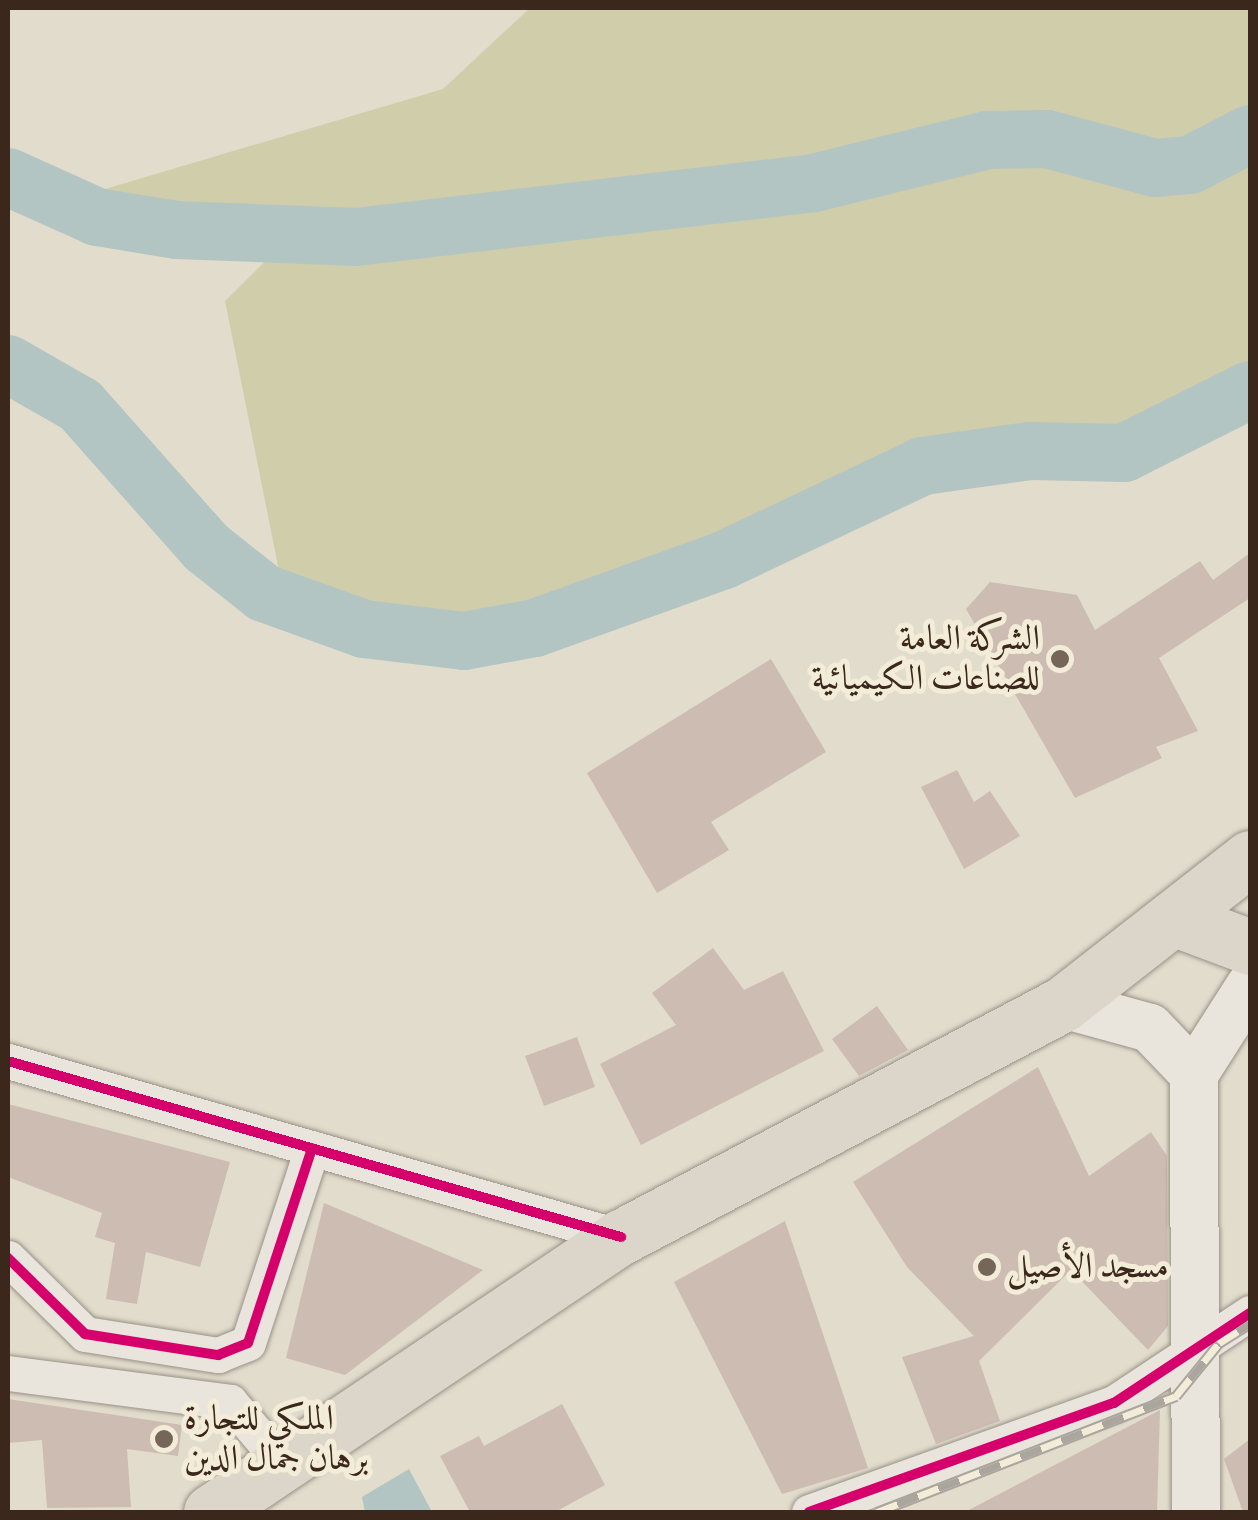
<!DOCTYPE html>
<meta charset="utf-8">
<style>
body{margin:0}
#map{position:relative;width:1258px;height:1520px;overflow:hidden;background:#e2dccc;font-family:"IM FELL DW Pica",Amiri,serif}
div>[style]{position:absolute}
.green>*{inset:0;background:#cfcdaa}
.water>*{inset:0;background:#b2c5c2}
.river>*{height:58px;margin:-29px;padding:0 29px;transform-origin:29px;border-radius:29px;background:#b2c5c2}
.building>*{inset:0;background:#cdbcb2}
.roads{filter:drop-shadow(0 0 2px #989288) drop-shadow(0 0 2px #989288)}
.street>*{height:35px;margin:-17.5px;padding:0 17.5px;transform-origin:17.5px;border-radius:17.5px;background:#e9e5dd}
.secondary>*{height:48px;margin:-24px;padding:0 24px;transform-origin:24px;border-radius:24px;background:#e9e5dd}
.primary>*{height:55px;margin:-27.5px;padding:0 27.5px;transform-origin:27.5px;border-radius:27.5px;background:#dcd5c9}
.rail>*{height:11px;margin-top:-5.5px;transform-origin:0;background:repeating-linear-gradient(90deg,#f2ecd8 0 22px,#aaa59d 0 44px);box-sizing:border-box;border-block:2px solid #aaa59d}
.cycleway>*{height:10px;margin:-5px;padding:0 5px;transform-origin:5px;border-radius:5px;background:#d6006c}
.dots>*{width:28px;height:28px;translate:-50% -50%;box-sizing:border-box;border:5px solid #f2ecd8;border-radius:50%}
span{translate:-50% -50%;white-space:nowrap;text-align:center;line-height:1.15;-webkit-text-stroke:10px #f2ecd8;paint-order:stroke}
.poi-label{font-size:35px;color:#3b271b}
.right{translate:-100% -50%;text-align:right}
.left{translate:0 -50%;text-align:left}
.frame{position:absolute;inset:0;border:10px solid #3b271b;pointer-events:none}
</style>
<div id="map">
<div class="green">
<div style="clip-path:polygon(evenodd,530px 8px,1250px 8px,1250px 387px,1124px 453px,1030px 451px,923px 466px,701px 568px,535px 628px,407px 637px,285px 601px,225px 301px,296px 231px,466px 226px,646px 198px,270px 232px,58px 203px,443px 89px,530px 8px,938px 155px,854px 175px,705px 191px,706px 190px,938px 155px)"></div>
</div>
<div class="water">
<div style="clip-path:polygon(409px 1469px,432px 1512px,365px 1512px,362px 1497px)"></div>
</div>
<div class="river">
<div style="left:8px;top:177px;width:98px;rotate:24.2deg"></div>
<div style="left:97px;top:217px;width:80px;rotate:9.3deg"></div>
<div style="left:176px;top:230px;width:180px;rotate:2.2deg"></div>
<div style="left:356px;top:237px;width:461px;rotate:-6.7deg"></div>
<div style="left:814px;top:183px;width:179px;rotate:-13.9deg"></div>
<div style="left:988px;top:140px;width:59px;rotate:-1deg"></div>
<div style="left:1047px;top:139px;width:112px;rotate:15deg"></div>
<div style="left:1155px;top:168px;width:35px;rotate:-5deg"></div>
<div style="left:1190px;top:165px;width:68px;rotate:-27.3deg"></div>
<div style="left:8px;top:364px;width:83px;rotate:29.7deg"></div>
<div style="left:80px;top:405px;width:190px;rotate:48.4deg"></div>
<div style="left:206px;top:547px;width:74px;rotate:38.4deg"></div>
<div style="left:264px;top:593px;width:106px;rotate:19.8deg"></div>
<div style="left:364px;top:629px;width:101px;rotate:6.8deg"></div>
<div style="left:464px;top:641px;width:72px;rotate:-10.4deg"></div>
<div style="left:535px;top:628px;width:201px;rotate:-19.8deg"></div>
<div style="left:724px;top:560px;width:220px;rotate:-25.3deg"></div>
<div style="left:923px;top:466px;width:108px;rotate:-8deg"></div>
<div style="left:1030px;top:451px;width:94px;rotate:1.2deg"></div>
<div style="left:1124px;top:453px;width:141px;rotate:-26.6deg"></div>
</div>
<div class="building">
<div style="clip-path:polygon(1250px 553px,1250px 598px,1159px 658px,1198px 731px,1156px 747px,1162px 758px,1075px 798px,966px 609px,990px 582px,1077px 595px,1095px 630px,1200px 561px,1213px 580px)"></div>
<div style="clip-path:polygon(771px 659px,826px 752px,711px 822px,729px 850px,657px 893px,587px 773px)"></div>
<div style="clip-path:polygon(957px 770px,974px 802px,990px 791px,1020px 836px,964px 869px,921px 787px)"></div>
<div style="clip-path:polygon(713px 948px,744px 990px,783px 971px,824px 1051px,641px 1145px,600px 1064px,676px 1025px,652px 993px)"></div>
<div style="clip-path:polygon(877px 1006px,908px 1050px,859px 1076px,832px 1039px)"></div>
<div style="clip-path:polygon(577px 1037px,595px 1087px,544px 1106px,525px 1056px)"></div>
<div style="clip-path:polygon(1038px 1067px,1089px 1176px,1151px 1132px,1167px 1156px,1168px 1326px,1148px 1350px,1071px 1270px,979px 1361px,1000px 1421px,936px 1444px,902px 1357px,974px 1336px,907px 1267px,853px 1182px)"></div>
<div style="clip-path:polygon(8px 1104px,230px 1162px,200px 1267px,146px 1252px,137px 1304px,106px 1299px,115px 1243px,95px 1237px,102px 1213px,8px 1177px)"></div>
<div style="clip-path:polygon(324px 1203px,483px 1270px,345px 1375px,286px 1358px)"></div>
<div style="clip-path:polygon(785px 1221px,868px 1468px,782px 1494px,674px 1282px)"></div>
<div style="clip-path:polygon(8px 1399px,182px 1425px,178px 1456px,127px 1449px,131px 1507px,47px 1508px,42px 1440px,8px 1443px)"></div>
<div style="clip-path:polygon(562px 1404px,605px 1485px,555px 1512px,470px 1512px,440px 1456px,479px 1436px,484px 1446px)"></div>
<div style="clip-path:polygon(1160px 1410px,1157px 1512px,965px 1512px)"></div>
<div style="clip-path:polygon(1250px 1439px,1250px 1512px,1243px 1512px,1224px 1459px)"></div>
</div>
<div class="roads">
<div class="street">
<div style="left:8px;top:1061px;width:638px;rotate:16.02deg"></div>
<div style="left:8px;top:1258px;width:108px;rotate:44.6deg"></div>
<div style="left:85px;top:1334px;width:135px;rotate:9deg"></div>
<div style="left:218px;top:1355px;width:32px;rotate:-22deg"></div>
<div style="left:248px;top:1343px;width:205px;rotate:-71.8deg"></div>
<div style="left:8px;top:1373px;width:224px;rotate:7.4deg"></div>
<div style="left:230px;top:1402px;width:82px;rotate:49.5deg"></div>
<div style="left:809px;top:1512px;width:324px;rotate:-19.7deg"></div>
<div style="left:1114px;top:1403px;width:163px;rotate:-33.5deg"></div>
</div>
<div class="secondary">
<div style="left:1063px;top:1004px;width:90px;rotate:15.4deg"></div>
<div style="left:1150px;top:1028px;width:64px;rotate:46.3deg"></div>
<div style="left:1196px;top:1512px;width:438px;rotate:-90.3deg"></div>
<div style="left:1194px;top:1074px;width:104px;rotate:-57.5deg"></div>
</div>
<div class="primary">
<div style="left:1178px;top:920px;width:77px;rotate:20.6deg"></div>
<div style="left:211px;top:1512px;width:494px;rotate:-33.9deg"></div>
<div style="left:621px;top:1237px;width:500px;rotate:-27.8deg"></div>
<div style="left:1063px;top:1004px;width:237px;rotate:-38deg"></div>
</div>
</div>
<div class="rail">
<div style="left:877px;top:1512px;width:321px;rotate:-21.2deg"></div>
<div style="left:1176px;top:1396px;width:68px;rotate:-50.9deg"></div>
<div style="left:1219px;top:1343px;width:36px;rotate:-32deg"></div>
</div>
<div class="cycleway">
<div style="left:8px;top:1061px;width:638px;rotate:16.02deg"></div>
<div style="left:8px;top:1258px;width:108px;rotate:44.6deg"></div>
<div style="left:85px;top:1334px;width:135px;rotate:9deg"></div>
<div style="left:218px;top:1355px;width:32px;rotate:-22deg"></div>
<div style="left:248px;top:1343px;width:205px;rotate:-71.8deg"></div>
<div style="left:809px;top:1512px;width:324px;rotate:-19.7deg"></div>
<div style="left:1114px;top:1403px;width:163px;rotate:-33.5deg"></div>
</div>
<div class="dots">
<div style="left:1060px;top:659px;background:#756659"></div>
<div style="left:987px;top:1267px;background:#756659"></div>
<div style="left:164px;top:1439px;background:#756659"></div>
</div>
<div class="poi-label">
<span class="right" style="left:1040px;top:659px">الشركة العامة<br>للصناعات الكيميائية</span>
<span class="left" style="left:1007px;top:1267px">مسجد الأصيل</span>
<span class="left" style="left:184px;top:1439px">الملكي للتجارة<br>برهان جمال الدين</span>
</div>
<div class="frame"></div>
</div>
